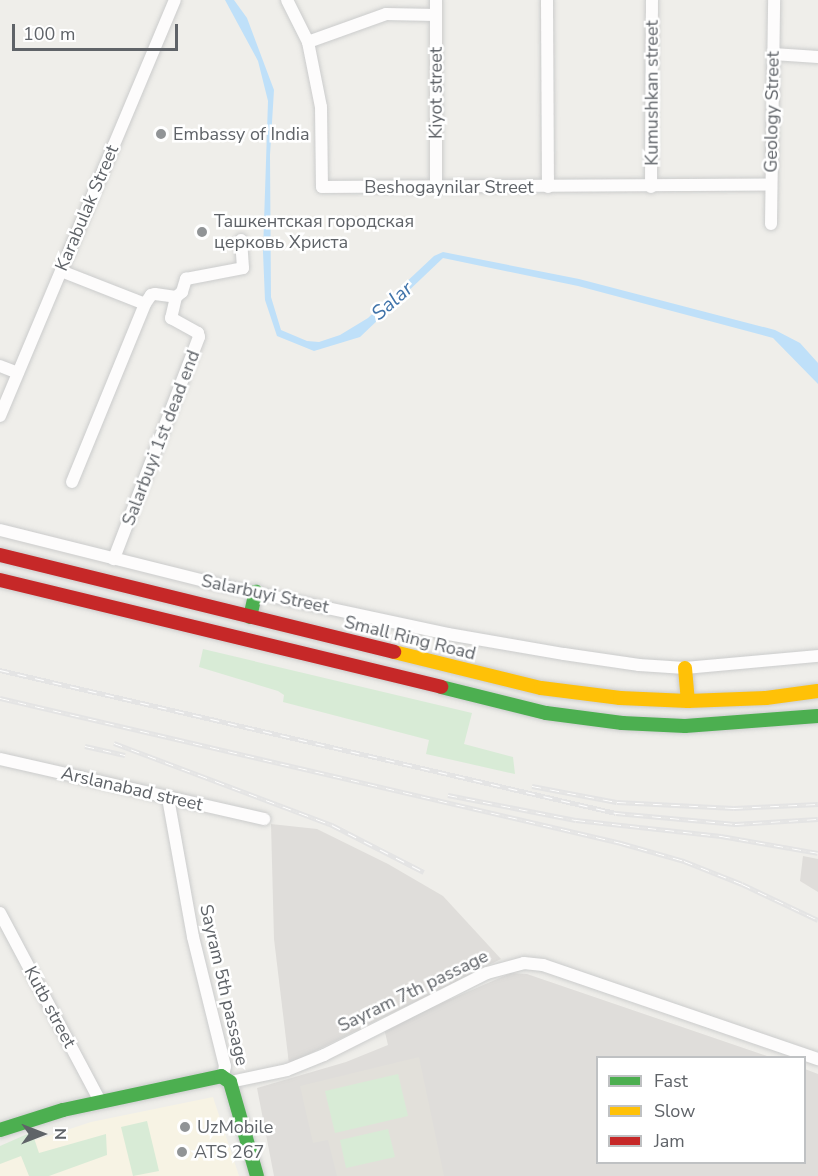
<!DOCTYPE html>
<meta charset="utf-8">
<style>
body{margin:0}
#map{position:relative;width:818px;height:1176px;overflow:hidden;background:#efeeea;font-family:"Nunito Sans",sans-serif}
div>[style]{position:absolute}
.commercial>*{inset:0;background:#f7f3e4}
.industrial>*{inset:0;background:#dfddda}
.education>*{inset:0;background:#e2e0da}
.green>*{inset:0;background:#d8ebd6}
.water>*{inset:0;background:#bfe0f9}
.roads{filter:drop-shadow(0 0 2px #cbcccc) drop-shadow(0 0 2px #cbcccc)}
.street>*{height:12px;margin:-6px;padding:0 6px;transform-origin:6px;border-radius:6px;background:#fdfcfc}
.fast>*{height:14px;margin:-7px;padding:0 7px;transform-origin:7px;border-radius:7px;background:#4caf50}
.slow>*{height:14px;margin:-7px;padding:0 7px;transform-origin:7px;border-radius:7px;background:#ffc107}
.jam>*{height:14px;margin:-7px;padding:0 7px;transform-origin:7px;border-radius:7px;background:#c62828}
.rail>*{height:5px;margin-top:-2.5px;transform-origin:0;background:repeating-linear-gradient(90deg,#fff 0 9px,#e4e4e4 0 18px);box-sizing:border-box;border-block:2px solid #e4e4e4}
.dots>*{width:16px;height:16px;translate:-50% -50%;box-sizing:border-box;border:3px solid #fff;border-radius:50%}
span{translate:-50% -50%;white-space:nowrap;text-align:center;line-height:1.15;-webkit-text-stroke:5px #fff;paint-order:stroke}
.street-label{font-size:18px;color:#5f6368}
.poi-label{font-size:18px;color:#5f6368}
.left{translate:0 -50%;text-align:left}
.water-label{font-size:20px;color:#4174aa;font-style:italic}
.legend{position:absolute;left:596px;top:1056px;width:210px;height:108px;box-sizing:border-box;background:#fff;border:2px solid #bfc1c3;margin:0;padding:8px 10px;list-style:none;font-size:18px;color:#5f6368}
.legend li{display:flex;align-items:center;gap:12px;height:30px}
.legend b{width:30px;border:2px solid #bfc1c3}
.north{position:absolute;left:12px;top:1104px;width:60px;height:60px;-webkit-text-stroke:4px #fff;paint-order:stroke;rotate:90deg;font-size:16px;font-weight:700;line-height:24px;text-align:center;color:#5f6368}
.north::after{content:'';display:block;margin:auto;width:21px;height:27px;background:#5f6368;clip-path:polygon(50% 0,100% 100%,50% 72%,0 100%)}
.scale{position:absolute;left:12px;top:24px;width:166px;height:27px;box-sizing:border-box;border:3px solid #5f6368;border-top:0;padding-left:8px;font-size:18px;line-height:21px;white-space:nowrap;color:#5f6368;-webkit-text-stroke:4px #fff;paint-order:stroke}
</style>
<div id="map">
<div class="commercial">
<div style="clip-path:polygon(213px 1097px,239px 1176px,0 1176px,0 1152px,91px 1122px)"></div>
</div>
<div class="industrial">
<div style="clip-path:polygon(271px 824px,317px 829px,388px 864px,443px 896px,501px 959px,289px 1064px,274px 939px)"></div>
<div style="clip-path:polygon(803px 856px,818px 859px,818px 892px,800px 881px)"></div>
<div style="clip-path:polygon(511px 973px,527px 974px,770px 1057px,598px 1058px,598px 1162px,804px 1162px,805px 1069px,818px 1074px,818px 1176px,274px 1176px,257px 1088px,346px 1062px,388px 1045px,384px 1028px)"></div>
</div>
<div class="education">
<div style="clip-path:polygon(419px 1057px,444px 1176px,337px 1176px,328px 1140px,313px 1143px,300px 1086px)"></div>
</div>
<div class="green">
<div style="clip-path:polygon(203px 649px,472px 713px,464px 744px,513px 757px,515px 774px,426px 754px,429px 740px,283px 702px,284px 695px,278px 691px,199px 667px)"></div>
<div style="clip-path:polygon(398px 1074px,408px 1116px,335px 1133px,325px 1091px)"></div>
<div style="clip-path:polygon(147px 1121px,159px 1171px,133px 1176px,121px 1127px)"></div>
<div style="clip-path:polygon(388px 1129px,395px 1157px,346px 1168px,340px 1140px)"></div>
<div style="clip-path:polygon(32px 1132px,39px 1153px,106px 1134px,107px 1155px,49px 1176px,29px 1176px,21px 1156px,0 1164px,0 1146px)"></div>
</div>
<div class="water">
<div style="clip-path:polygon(225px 0,234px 0,247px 18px,274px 90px,270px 155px,271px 297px,281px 330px,307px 341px,319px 342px,340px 335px,368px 318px,434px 256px,443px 252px,579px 279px,775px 330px,800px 343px,818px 363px,818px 384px,773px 338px,578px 286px,443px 258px,360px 337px,314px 351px,277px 336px,265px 300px,263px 252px,268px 101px,258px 61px)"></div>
</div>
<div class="roads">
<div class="street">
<div style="left:287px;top:0;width:47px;rotate:63.4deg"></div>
<div style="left:308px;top:42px;width:66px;rotate:78.7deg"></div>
<div style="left:321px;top:107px;width:80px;rotate:89.3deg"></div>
<div style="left:322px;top:187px;width:448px;rotate:-0.3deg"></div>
<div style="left:547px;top:0;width:187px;rotate:89.7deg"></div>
<div style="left:308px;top:42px;width:83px;rotate:-19.7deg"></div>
<div style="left:386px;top:14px;width:50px;rotate:1.1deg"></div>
<div style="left:773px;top:54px;width:45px;rotate:3.8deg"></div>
<div style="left:436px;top:187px;width:187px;rotate:-90deg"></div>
<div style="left:651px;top:187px;width:187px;rotate:-89.7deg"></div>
<div style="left:771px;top:224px;width:224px;rotate:-89.2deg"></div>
<div style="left:61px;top:271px;width:90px;rotate:21.4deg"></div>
<div style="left:145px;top:304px;width:11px;rotate:-56deg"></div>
<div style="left:151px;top:295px;width:4px;rotate:-14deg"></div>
<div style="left:155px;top:294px;width:21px;rotate:8deg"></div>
<div style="left:176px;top:297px;width:22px;rotate:103deg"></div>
<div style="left:171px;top:318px;width:31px;rotate:29deg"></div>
<div style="left:198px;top:333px;width:4px;rotate:76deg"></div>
<div style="left:199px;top:337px;width:238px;rotate:111deg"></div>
<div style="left:176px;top:297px;width:8px;rotate:-40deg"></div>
<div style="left:182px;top:292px;width:14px;rotate:-73deg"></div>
<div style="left:186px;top:279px;width:58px;rotate:-10.9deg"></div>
<div style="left:243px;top:268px;width:28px;rotate:-94deg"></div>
<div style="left:0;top:366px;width:19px;rotate:21deg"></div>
<div style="left:0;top:416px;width:451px;rotate:-67.2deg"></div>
<div style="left:72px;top:482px;width:192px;rotate:-67.7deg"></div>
<div style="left:0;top:530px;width:227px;rotate:14deg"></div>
<div style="left:220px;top:585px;width:233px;rotate:12.1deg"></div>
<div style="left:448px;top:634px;width:118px;rotate:9.8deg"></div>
<div style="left:564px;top:654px;width:76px;rotate:8.3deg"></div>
<div style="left:639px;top:665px;width:46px;rotate:3.7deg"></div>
<div style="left:685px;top:668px;width:134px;rotate:-5.2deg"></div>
<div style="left:0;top:759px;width:271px;rotate:12.8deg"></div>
<div style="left:168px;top:798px;width:141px;rotate:79.8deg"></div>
<div style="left:193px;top:937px;width:133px;rotate:76.1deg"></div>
<div style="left:225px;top:1066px;width:10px;rotate:101deg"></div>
<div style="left:0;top:913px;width:213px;rotate:62deg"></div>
<div style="left:230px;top:1082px;width:58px;rotate:-11.9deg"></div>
<div style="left:287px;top:1070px;width:40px;rotate:-22deg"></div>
<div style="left:324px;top:1055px;width:182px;rotate:-26.7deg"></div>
<div style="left:487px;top:973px;width:38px;rotate:-15deg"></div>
<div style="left:524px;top:963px;width:19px;rotate:6deg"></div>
<div style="left:543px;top:965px;width:291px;rotate:18.9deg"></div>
</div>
<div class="fast">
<div style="left:250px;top:617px;width:26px;rotate:-77deg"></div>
<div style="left:441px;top:687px;width:108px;rotate:13.9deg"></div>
<div style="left:546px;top:713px;width:77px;rotate:7.5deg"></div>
<div style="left:622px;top:723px;width:63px;rotate:2.7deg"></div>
<div style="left:685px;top:726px;width:133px;rotate:-4.3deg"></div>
<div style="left:0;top:1130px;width:66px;rotate:-17.6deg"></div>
<div style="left:63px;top:1110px;width:162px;rotate:-12.1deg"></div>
<div style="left:221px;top:1076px;width:11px;rotate:34deg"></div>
<div style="left:230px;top:1082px;width:98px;rotate:74deg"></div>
</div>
<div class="slow">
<div style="left:394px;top:652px;width:151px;rotate:13.8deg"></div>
<div style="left:541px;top:688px;width:80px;rotate:7.2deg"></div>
<div style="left:620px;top:698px;width:68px;rotate:2.5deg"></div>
<div style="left:688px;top:701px;width:78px;rotate:-2.2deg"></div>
<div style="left:766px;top:698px;width:52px;rotate:-7.7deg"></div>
<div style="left:685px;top:668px;width:33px;rotate:85deg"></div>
</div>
<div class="jam">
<div style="left:0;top:555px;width:406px;rotate:13.8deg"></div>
<div style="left:0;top:580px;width:454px;rotate:13.6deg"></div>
</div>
</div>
<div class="rail">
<div style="left:0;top:670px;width:632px;rotate:13.07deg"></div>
<div style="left:616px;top:813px;width:120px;rotate:5.3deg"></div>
<div style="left:735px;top:824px;width:83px;rotate:-3.4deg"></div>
<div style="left:0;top:698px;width:638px;rotate:13.14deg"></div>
<div style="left:621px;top:843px;width:66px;rotate:15.9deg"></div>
<div style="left:684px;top:861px;width:62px;rotate:21.6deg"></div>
<div style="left:742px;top:884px;width:84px;rotate:25.3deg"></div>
<div style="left:114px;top:743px;width:233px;rotate:20.6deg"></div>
<div style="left:332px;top:825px;width:103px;rotate:27.1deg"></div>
<div style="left:85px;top:746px;width:41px;rotate:12.7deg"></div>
<div style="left:532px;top:786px;width:86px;rotate:10.7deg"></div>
<div style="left:617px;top:802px;width:117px;rotate:2.9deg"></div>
<div style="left:734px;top:808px;width:84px;rotate:-2.7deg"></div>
<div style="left:448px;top:795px;width:130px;rotate:11.1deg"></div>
<div style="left:576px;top:820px;width:146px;rotate:6.3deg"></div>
<div style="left:721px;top:836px;width:98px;rotate:9.9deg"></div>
</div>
<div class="dots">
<div style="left:161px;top:134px;background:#919496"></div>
<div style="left:202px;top:232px;background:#919496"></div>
<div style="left:185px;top:1127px;background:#919496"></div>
<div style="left:182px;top:1152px;background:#919496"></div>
</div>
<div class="street-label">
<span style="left:436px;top:93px;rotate:-90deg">Kiyot street</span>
<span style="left:652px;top:93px;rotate:-90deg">Kumushkan street</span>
<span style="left:772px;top:112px;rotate:-89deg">Geology Street</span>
<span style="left:449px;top:187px">Beshogaynilar Street</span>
<span style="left:87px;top:208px;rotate:-67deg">Karabulak Street</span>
<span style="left:161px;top:438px;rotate:-69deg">Salarbuyi 1st dead end</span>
<span style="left:265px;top:594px;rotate:12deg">Salarbuyi Street</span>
<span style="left:410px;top:638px;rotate:14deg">Small Ring Road</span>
<span style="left:132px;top:789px;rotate:13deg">Arslanabad street</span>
<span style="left:224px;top:985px;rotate:77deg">Sayram 5th passage</span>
<span style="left:413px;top:991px;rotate:-26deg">Sayram 7th passage</span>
<span style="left:50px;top:1007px;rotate:62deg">Kutb street</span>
</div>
<div class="poi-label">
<span class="left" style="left:173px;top:134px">Embassy of India</span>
<span class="left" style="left:214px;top:232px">Ташкентская городская<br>церковь Христа</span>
<span class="left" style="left:197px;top:1127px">UzMobile</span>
<span class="left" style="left:194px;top:1152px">ATS 267</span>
</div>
<div class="water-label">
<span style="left:392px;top:301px;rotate:-41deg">Salar</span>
</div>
<ul class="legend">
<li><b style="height:8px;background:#4caf50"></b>Fast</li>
<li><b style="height:8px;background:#ffc107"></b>Slow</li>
<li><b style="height:8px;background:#c62828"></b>Jam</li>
</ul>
<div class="north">N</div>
<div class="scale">100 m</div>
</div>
